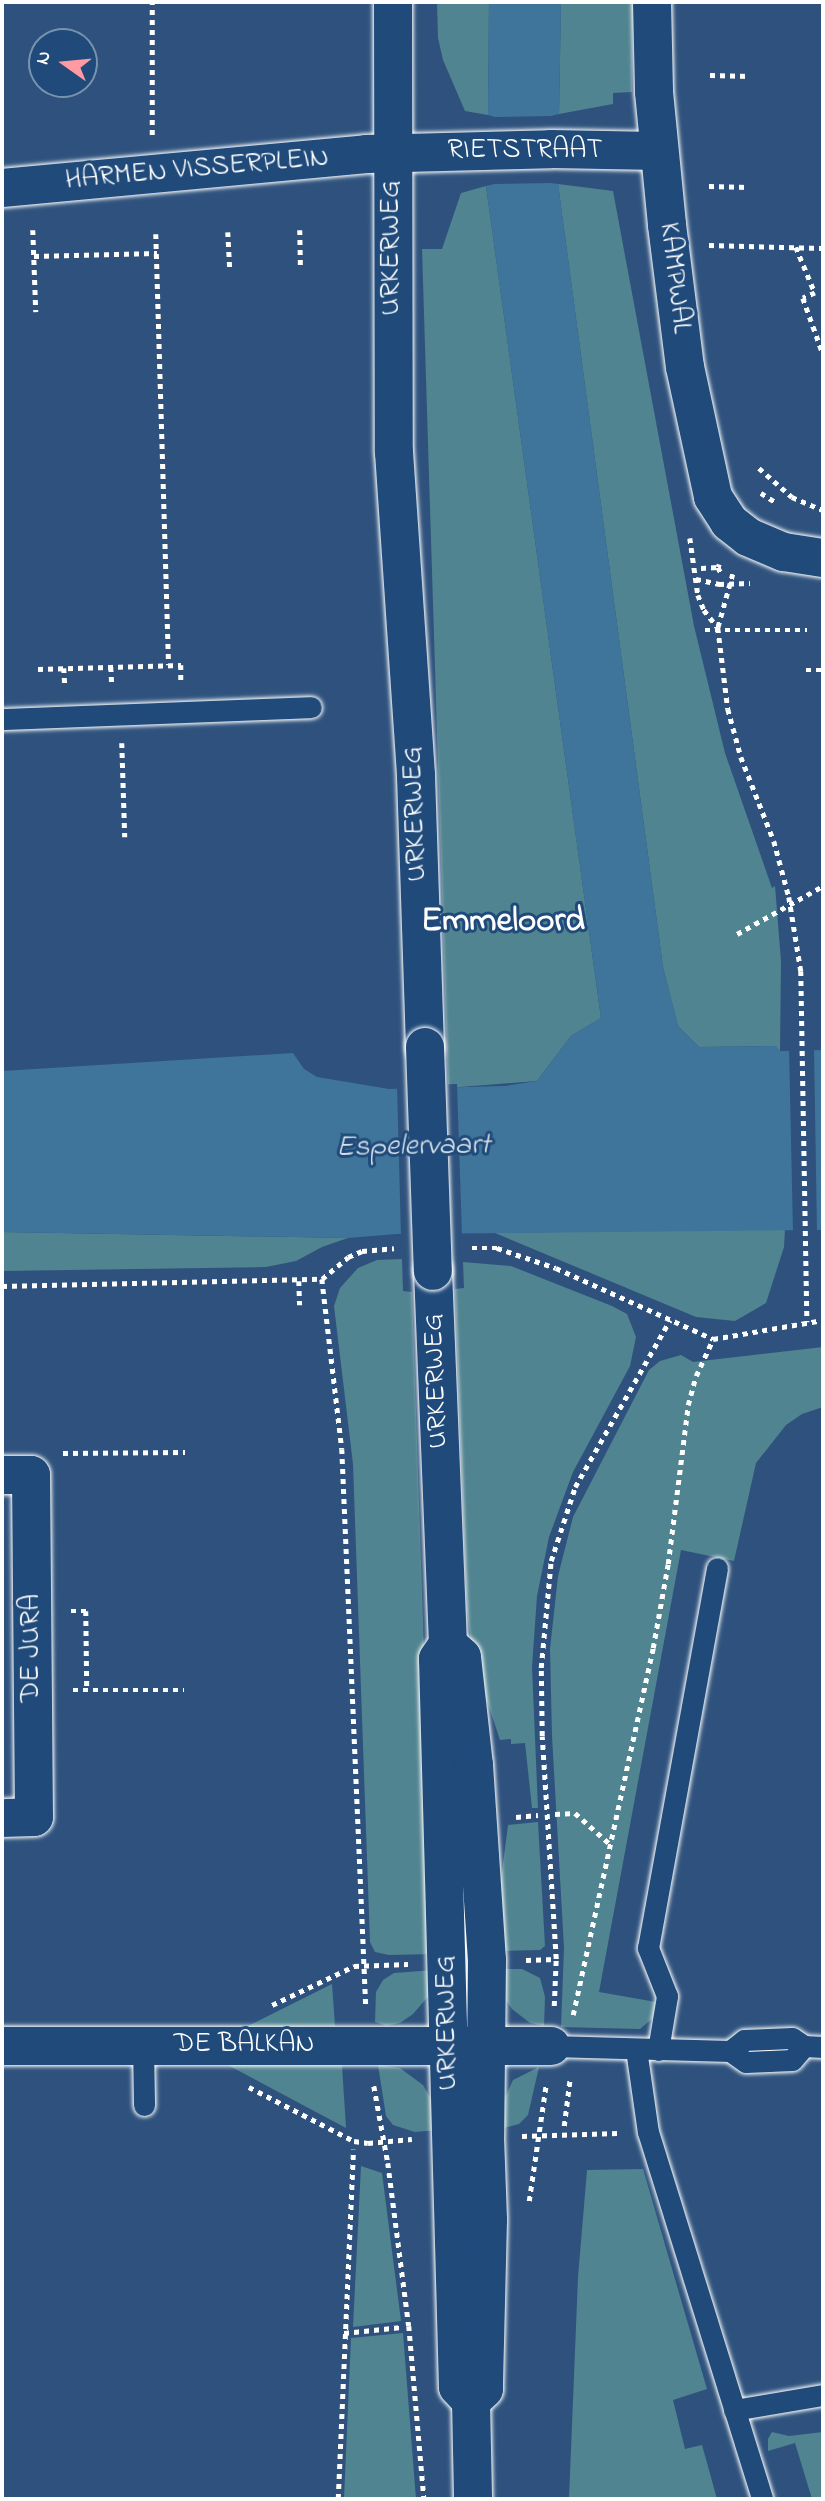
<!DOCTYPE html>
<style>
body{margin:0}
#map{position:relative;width:825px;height:2501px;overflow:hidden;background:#2e527d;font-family:"Indie Flower",sans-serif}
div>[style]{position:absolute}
.green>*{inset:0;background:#508490}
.water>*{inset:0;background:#3f759b}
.pier>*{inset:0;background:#2e527d}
.path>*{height:4.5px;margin-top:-2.25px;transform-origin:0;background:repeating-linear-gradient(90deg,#fff 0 5px,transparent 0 10px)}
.roads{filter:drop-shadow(0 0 2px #fff) drop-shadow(0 0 2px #fff)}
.service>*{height:21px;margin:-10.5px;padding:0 10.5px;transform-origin:10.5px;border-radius:10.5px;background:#1f4a7a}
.minor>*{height:38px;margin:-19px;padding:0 19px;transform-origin:19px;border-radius:19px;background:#1f4a7a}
.secondary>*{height:38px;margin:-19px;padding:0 19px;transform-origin:19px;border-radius:19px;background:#1f4a7a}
.bridges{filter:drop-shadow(0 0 2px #fff) drop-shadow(0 0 2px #fff)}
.secondary-bridge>*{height:38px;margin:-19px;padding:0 19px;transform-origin:19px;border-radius:19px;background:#1f4a7a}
span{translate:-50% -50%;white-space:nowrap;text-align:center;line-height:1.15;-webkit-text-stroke:6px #1f4a7a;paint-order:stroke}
.street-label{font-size:28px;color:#fff}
.water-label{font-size:30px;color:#d9e3eb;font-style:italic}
.district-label{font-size:35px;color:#fff;font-weight:700}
.frame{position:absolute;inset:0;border:4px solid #fff;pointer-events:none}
.north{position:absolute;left:28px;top:28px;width:70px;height:70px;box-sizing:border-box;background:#1f4a7a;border:2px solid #7992af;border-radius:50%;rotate:285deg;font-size:19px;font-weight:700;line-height:28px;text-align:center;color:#fff}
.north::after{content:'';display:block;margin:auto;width:24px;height:32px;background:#ff9aa2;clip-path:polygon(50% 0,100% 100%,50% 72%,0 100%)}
</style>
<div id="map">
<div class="green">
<div style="clip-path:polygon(437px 2px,489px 2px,488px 115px,465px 111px,443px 60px,438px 38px)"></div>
<div style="clip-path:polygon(561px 2px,633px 2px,632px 92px,613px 93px,613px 104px,559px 114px)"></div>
<div style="clip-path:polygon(558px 184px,613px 191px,694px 626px,725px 753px,772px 888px,775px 886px,781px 961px,780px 1051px,775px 1046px,699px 1047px,678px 1026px,663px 967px)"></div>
<div style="clip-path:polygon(486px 186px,601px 1018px,571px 1036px,537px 1081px,448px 1088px,422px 249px,442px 249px,461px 193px)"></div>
<div style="clip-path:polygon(785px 1229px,784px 1247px,766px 1303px,735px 1321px,696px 1317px,495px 1233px)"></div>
<div style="clip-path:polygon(2px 1232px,348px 1238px,322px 1247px,296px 1261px,266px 1267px,2px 1271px)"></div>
<div style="clip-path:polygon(402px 1259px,403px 1291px,412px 1292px,434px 1954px,389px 1955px,375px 1952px,370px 1942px,353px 1464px,334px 1306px,340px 1288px,358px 1268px,377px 1260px)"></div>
<div style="clip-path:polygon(463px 1262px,511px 1266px,612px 1306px,627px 1314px,636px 1337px,630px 1366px,573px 1472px,549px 1537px,537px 1596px,532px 1667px,538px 1808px,532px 1808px,525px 1743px,511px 1744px,511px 1739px,500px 1740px,473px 1658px,467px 1611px,455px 1289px,464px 1288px)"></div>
<div style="clip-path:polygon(823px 1347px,823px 1407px,802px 1414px,786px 1425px,756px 1463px,734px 1561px,681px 1550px,599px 1992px,656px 2002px,653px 2018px,640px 2029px,561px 2027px,564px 1948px,552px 1736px,550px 1649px,558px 1576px,573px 1517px,649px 1370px,660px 1361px,681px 1355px,693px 1362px)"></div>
<div style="clip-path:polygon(538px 1822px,545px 1946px,540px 1950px,499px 1951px,494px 1934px,508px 1825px)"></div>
<div style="clip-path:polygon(497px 1969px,522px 1969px,540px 1978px,545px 1997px,544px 2026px,530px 2023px,512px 2009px,500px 1991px)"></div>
<div style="clip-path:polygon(435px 1970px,432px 1992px,413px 2014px,400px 2023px,386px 2026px,375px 2022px,376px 1992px,383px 1980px,394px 1973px)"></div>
<div style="clip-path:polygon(332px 1984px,335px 2026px,246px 2027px)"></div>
<div style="clip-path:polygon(226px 2064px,342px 2065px,346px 2128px)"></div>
<div style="clip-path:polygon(378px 2065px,400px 2068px,423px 2085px,434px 2104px,438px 2130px,415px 2132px,393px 2125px,386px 2116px)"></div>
<div style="clip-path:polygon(539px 2067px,528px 2115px,519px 2124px,500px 2129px,500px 2109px,513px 2080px)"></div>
<div style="clip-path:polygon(361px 2166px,382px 2173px,401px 2321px,353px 2327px)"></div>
<div style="clip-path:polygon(643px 2169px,707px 2389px,673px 2400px,685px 2449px,702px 2445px,717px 2499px,569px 2499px,578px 2277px,587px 2170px)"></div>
<div style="clip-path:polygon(403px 2333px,416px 2499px,344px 2499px,351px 2338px)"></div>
<div style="clip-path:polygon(772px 2432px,789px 2436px,823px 2432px,823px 2499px,812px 2499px,795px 2443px,768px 2451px,768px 2439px)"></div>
</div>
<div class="water">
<div style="clip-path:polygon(489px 2px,561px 2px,559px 114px,551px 116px,551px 183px,558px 184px,663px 967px,678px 1026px,699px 1047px,776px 1046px,780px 1051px,823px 1050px,823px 1230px,397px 1234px,348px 1238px,2px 1232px,2px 1071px,293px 1053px,304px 1069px,317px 1077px,389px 1089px,505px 1086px,537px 1081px,571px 1036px,601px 1018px,486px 186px,495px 184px,495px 117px,488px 115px)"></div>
</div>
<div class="pier">
<div style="clip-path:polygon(551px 116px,551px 183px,495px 184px,495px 117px)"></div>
<div style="clip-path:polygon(789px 1047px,814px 1047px,817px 1233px,793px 1233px)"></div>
<div style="clip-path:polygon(457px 1084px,462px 1236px,401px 1237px,397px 1086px)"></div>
</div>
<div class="path">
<div style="left:710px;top:75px;width:40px;rotate:1.4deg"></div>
<div style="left:152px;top:135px;width:133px;rotate:-90deg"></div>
<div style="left:709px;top:186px;width:40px;rotate:1.4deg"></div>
<div style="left:33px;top:230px;width:82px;rotate:87.9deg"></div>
<div style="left:300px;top:230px;width:39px;rotate:89deg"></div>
<div style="left:228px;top:232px;width:39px;rotate:87deg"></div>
<div style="left:156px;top:234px;width:431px;rotate:88.3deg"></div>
<div style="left:709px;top:245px;width:114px;rotate:1.5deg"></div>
<div style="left:796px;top:247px;width:50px;rotate:67.6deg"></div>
<div style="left:815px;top:293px;width:13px;rotate:157deg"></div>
<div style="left:803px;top:298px;width:59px;rotate:70.3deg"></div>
<div style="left:34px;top:256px;width:123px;rotate:-1.4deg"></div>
<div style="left:759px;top:468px;width:44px;rotate:41.3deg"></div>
<div style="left:792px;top:497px;width:34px;rotate:23deg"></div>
<div style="left:761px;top:493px;width:19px;rotate:32deg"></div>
<div style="left:690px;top:538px;width:58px;rotate:82deg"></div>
<div style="left:698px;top:595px;width:16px;rotate:68deg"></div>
<div style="left:704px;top:610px;width:23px;rotate:52deg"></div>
<div style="left:718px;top:567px;width:9px;rotate:63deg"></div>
<div style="left:701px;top:568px;width:17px;rotate:-3deg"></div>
<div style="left:718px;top:567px;width:3px;rotate:-72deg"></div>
<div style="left:733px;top:574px;width:56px;rotate:105.5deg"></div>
<div style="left:718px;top:628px;width:82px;rotate:83deg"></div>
<div style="left:728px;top:709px;width:50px;rotate:74.8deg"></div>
<div style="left:741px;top:757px;width:90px;rotate:68.6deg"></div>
<div style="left:774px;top:841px;width:58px;rotate:75deg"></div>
<div style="left:789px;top:897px;width:75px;rotate:80.8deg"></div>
<div style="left:801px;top:971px;width:351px;rotate:89deg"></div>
<div style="left:696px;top:579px;width:24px;rotate:12deg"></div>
<div style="left:719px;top:584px;width:31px;rotate:-2deg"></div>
<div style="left:705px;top:630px;width:102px"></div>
<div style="left:111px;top:667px;width:19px;rotate:87deg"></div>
<div style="left:64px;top:668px;width:18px;rotate:87deg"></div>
<div style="left:38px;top:669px;width:143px;rotate:-1.6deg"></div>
<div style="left:181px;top:665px;width:17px;rotate:90deg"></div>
<div style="left:806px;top:670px;width:17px"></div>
<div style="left:122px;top:743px;width:94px;rotate:88.2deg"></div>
<div style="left:737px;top:934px;width:98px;rotate:-29.2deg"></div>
<div style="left:472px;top:1248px;width:25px"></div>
<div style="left:497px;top:1248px;width:62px;rotate:18.7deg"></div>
<div style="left:556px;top:1268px;width:172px;rotate:24.3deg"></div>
<div style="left:713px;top:1339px;width:112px;rotate:-9.8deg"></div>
<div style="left:322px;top:1279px;width:171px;rotate:83.3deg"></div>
<div style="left:342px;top:1449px;width:560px;rotate:87.54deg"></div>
<div style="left:299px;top:1281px;width:24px;rotate:88deg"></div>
<div style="left:2px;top:1286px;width:320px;rotate:-1.3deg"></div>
<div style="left:322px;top:1279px;width:34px;rotate:-40deg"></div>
<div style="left:348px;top:1257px;width:15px;rotate:-23deg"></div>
<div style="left:362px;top:1251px;width:32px;rotate:-5deg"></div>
<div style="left:63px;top:1453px;width:122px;rotate:-0.5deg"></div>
<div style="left:71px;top:1611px;width:15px"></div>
<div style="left:86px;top:1611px;width:79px;rotate:89.3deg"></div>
<div style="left:73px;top:1690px;width:111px"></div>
<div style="left:555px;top:1814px;width:20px;rotate:-3deg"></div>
<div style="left:575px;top:1813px;width:47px;rotate:41.5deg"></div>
<div style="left:516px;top:1817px;width:22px;rotate:-5deg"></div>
<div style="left:526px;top:1960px;width:30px;rotate:-2deg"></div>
<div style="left:272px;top:2005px;width:91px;rotate:-25.4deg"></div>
<div style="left:354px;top:1966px;width:54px;rotate:-2.1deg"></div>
<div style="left:554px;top:2006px;width:47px;rotate:-87.6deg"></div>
<div style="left:556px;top:1959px;width:223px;rotate:-93.6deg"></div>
<div style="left:542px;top:1736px;width:68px;rotate:-90.8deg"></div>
<div style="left:541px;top:1668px;width:107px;rotate:-84.7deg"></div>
<div style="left:551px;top:1561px;width:78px;rotate:-72deg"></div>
<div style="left:575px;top:1487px;width:192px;rotate:-60.4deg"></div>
<div style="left:573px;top:2015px;width:376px;rotate:-77.7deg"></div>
<div style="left:653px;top:1648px;width:85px;rotate:-79.9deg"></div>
<div style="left:668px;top:1564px;width:160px;rotate:-82.8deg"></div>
<div style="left:688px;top:1405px;width:30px;rotate:-75deg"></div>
<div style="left:696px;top:1376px;width:41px;rotate:-65.3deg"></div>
<div style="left:374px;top:2086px;width:78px;rotate:79.7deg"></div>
<div style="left:388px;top:2163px;width:164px;rotate:82.7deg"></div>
<div style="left:409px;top:2326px;width:174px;rotate:85deg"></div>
<div style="left:249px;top:2087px;width:118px;rotate:27.2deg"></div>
<div style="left:354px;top:2141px;width:14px;rotate:8deg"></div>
<div style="left:368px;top:2143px;width:44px;rotate:-5.2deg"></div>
<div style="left:564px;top:2126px;width:48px;rotate:-82.9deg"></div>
<div style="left:522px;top:2136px;width:96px;rotate:-1.8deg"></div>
<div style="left:529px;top:2201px;width:117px;rotate:-81.7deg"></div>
<div style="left:344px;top:2333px;width:58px;rotate:-5.9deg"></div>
<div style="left:338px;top:2499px;width:350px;rotate:-87.5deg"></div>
</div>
<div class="roads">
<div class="service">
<div style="left:2px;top:719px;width:309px;rotate:-2.2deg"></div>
<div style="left:143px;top:2045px;width:60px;rotate:89deg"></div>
<div style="left:551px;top:2046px;width:179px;rotate:1.6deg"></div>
<div style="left:730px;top:2051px;width:19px;rotate:35deg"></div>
<div style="left:746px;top:2062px;width:46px;rotate:-2.5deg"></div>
<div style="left:792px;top:2060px;width:18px;rotate:-49deg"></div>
<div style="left:636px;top:2049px;width:84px;rotate:81.8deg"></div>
<div style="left:648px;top:2132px;width:384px;rotate:72.7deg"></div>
<div style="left:658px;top:2050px;width:55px;rotate:-80.5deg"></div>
<div style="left:667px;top:1996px;width:52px;rotate:-111.6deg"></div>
<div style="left:648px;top:1948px;width:386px;rotate:-79.7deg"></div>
<div style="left:730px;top:2051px;width:18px;rotate:-38deg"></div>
<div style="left:744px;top:2040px;width:48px;rotate:-2.4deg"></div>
<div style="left:792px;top:2038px;width:14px;rotate:34deg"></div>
<div style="left:804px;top:2046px;width:19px;rotate:3deg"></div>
<div style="left:734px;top:2410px;width:90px;rotate:-9.6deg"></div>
</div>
<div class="minor">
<div style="left:652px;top:2px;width:90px;rotate:88.7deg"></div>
<div style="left:654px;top:92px;width:134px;rotate:84.4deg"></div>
<div style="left:667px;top:225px;width:143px;rotate:82.8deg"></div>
<div style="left:685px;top:367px;width:133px;rotate:77.8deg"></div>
<div style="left:713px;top:497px;width:30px;rotate:57deg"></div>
<div style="left:729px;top:522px;width:24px;rotate:38deg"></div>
<div style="left:748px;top:537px;width:39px;rotate:23deg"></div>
<div style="left:784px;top:552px;width:39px;rotate:9deg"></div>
<div style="left:2px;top:188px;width:366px;rotate:-5.3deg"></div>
<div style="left:366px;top:154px;width:185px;rotate:-1.5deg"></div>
<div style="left:551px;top:149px;width:107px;rotate:1.1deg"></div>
<div style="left:2px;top:1475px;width:29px"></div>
<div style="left:31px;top:1475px;width:342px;rotate:89.5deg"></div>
<div style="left:34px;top:1817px;width:32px;rotate:178deg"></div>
<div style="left:2px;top:2046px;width:549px"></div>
</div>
<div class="secondary">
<div style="left:393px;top:2px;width:450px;rotate:89.9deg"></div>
<div style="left:394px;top:452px;width:325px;rotate:86.1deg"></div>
<div style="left:416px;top:776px;width:271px;rotate:88.1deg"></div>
<div style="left:433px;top:1271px;width:373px;rotate:87.7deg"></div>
<div style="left:448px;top:1644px;width:18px;rotate:124deg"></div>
<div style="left:438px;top:1659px;width:728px;rotate:88.43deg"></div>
<div style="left:458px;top:2387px;width:19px;rotate:47deg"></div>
<div style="left:471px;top:2401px;width:98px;rotate:88.8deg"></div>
<div style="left:452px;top:1648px;width:13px;rotate:42deg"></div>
<div style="left:462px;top:1657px;width:109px;rotate:83.7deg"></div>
<div style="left:474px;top:1765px;width:195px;rotate:86.2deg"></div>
<div style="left:487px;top:1960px;width:177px;rotate:90.6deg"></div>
<div style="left:485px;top:2137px;width:83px;rotate:87.9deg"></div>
<div style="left:488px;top:2220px;width:169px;rotate:91.4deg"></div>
<div style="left:484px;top:2389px;width:18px;rotate:137deg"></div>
</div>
</div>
<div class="bridges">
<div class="secondary-bridge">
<div style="left:425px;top:1047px;width:224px;rotate:88deg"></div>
</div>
</div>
<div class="street-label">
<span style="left:525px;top:151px">RIETSTRAAT</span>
<span style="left:197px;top:170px;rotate:-5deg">HARMEN VISSERPLEIN</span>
<span style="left:392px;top:248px;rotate:-90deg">URKERWEG</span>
<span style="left:674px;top:278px;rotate:83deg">KAMPWAL</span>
<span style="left:416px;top:814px;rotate:-92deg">URKERWEG</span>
<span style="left:437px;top:1381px;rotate:-92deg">URKERWEG</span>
<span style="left:32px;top:1648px;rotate:-90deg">DE JURA</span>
<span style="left:448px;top:2023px;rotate:-91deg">URKERWEG</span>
<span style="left:244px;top:2045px">DE BALKAN</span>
</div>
<div class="water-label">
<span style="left:413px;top:1147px;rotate:-1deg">Espelervaart</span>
</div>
<div class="district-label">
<span style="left:503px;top:922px">Emmeloord</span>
</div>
<div class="frame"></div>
<div class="north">N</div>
</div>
